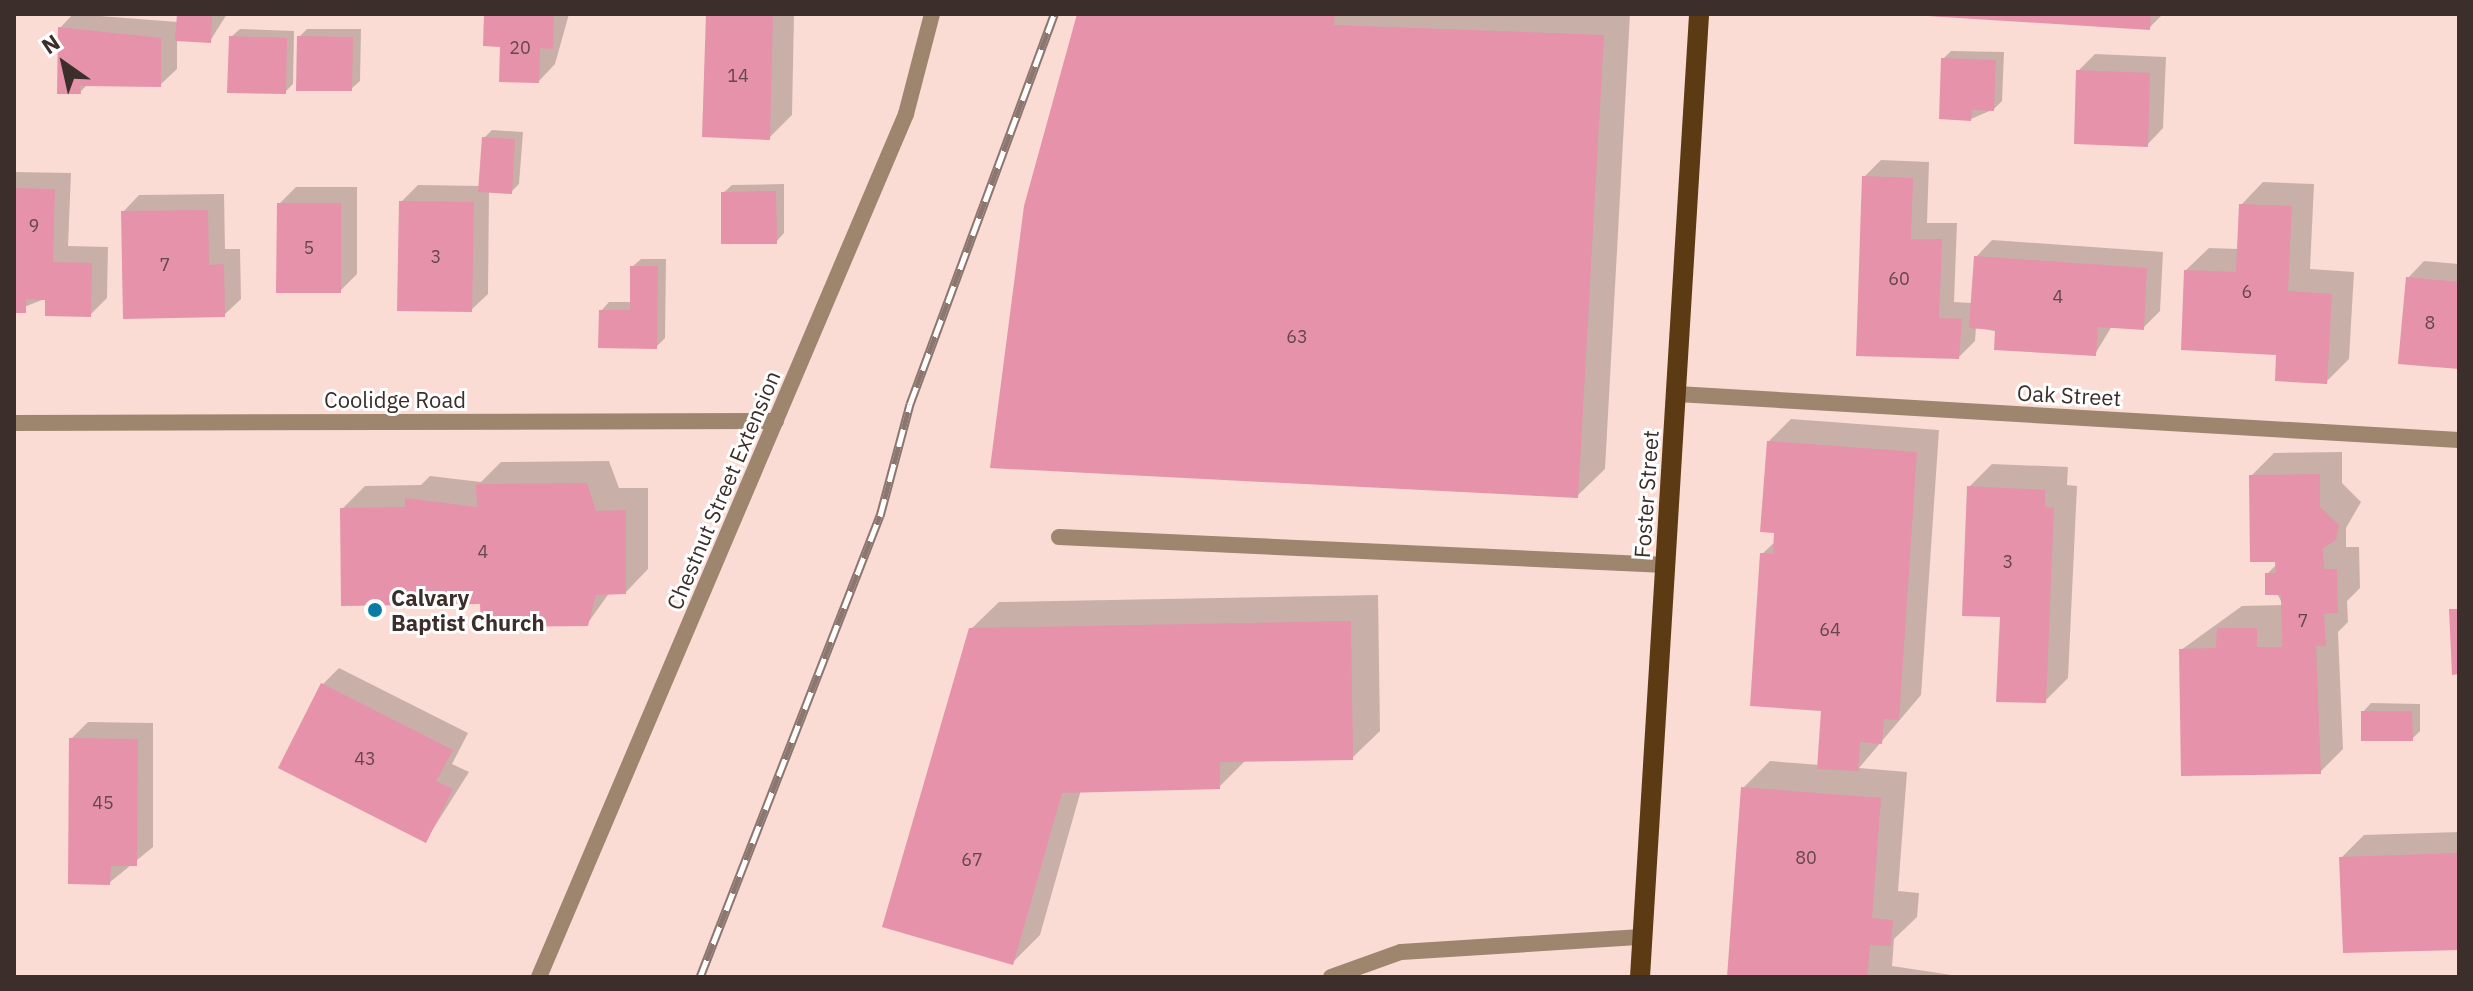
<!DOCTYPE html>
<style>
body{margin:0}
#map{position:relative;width:2473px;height:991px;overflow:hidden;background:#fbdcd4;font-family:"IBM Plex Sans",sans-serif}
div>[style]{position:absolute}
.shadow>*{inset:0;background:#0003}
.building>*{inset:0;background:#e592aa}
.lane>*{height:16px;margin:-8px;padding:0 8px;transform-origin:8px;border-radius:8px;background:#9e856d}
.street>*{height:16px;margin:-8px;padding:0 8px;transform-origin:8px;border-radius:8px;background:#9e856d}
.primary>*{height:20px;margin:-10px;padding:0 10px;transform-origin:10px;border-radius:10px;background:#5c3b14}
.rail>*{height:9px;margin-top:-4.5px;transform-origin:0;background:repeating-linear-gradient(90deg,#fff 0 18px,#8b7670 0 36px);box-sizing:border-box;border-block:2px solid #8b7670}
.dots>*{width:22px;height:22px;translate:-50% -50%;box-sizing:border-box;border:4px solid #fff;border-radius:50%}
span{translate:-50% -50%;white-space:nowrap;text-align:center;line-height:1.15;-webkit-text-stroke:6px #fff;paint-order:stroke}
.number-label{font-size:18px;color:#66474a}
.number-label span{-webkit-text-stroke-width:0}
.street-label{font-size:22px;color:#3c2e2a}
.poi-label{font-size:22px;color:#3c2e2a;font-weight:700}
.left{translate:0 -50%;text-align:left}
.frame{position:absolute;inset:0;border:16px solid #3c2e2a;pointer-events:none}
.north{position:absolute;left:24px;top:24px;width:80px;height:80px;-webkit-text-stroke:6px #fff;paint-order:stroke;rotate:326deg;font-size:22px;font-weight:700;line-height:32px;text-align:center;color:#3c2e2a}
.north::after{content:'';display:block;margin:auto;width:28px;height:36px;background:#3c2e2a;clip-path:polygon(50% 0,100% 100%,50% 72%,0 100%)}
</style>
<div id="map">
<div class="shadow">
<div style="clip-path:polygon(73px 14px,178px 22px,179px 14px,227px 14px,210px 41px,177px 39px,177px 69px,160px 85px,88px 84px,80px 92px,60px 28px)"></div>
<div style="clip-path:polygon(486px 14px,569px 14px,555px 64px,539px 81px,502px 45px)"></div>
<div style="clip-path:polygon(708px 14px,794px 14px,792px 115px,769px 138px)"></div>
<div style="clip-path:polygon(1079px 14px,1630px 14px,1605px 469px,1577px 496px)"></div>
<div style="clip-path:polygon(1898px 14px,2163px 14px,2149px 28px)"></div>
<div style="clip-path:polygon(240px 29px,294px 31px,293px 84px,285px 92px,231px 37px)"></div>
<div style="clip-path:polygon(307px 29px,361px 29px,360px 81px,351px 89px,299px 37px)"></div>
<div style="clip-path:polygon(1951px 51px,2004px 52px,2002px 101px,1994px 109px,1971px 119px,1943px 59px)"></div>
<div style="clip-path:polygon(2095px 54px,2166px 57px,2163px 128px,2147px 145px,2078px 71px)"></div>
<div style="clip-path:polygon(492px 130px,523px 132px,519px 184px,511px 192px,489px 191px,488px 294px,471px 310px,401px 202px,418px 185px,481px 186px,484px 138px)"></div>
<div style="clip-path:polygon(1881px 160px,1929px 162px,1927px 223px,1957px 223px,1954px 302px,1973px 303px,1976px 257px,1992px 240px,2163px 252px,2160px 311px,2143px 328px,2112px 326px,2095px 354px,1976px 327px,1975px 341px,1959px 357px,1864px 177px)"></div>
<div style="clip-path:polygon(14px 172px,71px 173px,68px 246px,108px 247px,107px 298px,90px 315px,47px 298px,14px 311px)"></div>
<div style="clip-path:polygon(2263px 182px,2314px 184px,2310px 269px,2354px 272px,2349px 359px,2326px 382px,2279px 353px,2186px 270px,2209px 248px,2239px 249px,2241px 205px)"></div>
<div style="clip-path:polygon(784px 184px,784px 233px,776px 242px,723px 193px,732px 185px)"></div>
<div style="clip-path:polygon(296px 187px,357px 187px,357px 274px,340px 291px,279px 204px)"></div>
<div style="clip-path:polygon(224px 194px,225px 249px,240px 249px,241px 299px,224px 315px,123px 212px,139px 195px)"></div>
<div style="clip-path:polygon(641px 259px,666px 259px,665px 338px,656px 347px,601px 311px,609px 302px,632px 302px,632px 267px)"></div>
<div style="clip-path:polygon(2424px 261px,2459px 264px,2459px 367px,2408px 278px)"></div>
<div style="clip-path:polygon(1791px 419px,1939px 430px,1921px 695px,1859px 768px,1907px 772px,1898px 891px,1919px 893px,1917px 917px,1894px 939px,1892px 966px,1965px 977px,1729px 977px,1743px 788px,1770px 761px,1819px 765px,1823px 710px,1762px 554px,1776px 541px,1768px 442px)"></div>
<div style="clip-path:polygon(2342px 452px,2342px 483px,2361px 502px,2346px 528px,2346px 547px,2359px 547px,2360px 588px,2347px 601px,2348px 622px,2338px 632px,2343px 749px,2320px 772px,2181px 650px,2242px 606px,2283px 605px,2267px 574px,2278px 563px,2251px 476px,2274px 453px)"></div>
<div style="clip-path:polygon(609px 461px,619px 488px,648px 488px,648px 569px,626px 592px,610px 592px,587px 624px,482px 602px,342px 509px,365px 486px,421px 485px,430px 476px,481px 482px,501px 462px)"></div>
<div style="clip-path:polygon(1992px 464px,2068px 467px,2067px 485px,2077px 486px,2068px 678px,2045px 701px,2002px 615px,1969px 487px)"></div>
<div style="clip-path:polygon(1378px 595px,1380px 731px,1352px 758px,1246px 760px,1219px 787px,1081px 790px,1040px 935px,1012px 963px,971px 629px,999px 602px)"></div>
<div style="clip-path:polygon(339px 668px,468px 733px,452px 764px,469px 772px,426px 840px,322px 685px)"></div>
<div style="clip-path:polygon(2371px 703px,2420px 704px,2420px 731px,2412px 739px,2363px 712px)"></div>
<div style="clip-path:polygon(88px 722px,153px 723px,153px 847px,109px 883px,71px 739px)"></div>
<div style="clip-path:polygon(2459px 832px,2459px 948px,2341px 858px,2364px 835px)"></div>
</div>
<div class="building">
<div style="clip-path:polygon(177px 14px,212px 14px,211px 43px,175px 41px)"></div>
<div style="clip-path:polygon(484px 14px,554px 14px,553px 49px,540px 48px,539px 83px,499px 82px,500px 47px,483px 46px)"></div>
<div style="clip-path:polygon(706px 14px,773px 14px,770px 140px,702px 137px)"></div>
<div style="clip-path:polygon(1077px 14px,1335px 14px,1334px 25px,1604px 35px,1578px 498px,990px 468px,1024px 206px)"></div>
<div style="clip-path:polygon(1896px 14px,2151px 14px,2150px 30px)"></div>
<div style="clip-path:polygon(58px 27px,161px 38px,161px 87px,80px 86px,81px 94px,57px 94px)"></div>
<div style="clip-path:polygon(229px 36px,287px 38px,286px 94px,227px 93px)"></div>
<div style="clip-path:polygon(297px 36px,353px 37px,352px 91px,296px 91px)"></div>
<div style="clip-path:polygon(1941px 58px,1996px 60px,1994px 111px,1972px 110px,1971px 121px,1939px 119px)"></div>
<div style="clip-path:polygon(2076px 70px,2150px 73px,2148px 147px,2074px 144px)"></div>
<div style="clip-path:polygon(482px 137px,515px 139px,512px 194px,478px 192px)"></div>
<div style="clip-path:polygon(1862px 176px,1913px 178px,1911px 239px,1942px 239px,1939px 318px,1962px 319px,1959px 359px,1856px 356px)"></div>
<div style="clip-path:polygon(14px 188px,55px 189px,53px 262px,92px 263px,91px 317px,45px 316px,45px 300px,26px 299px,26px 313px,14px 313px)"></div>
<div style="clip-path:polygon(776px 191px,777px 244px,721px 244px,721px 192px)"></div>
<div style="clip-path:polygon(399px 201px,474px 202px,472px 312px,397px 311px)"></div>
<div style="clip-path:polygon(277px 203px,341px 203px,341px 293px,276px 293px)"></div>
<div style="clip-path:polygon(2239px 204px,2292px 206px,2288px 291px,2332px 294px,2327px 384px,2275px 381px,2276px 355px,2181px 350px,2184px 270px,2236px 272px)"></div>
<div style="clip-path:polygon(208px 210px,209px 265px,224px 264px,225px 317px,123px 319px,121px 211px)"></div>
<div style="clip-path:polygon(1974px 256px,2147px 268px,2144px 330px,2098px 327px,2096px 356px,1994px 350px,1995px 330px,1969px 328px)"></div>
<div style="clip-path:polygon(630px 266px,658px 266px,657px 349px,598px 348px,599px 310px,630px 310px)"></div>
<div style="clip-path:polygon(2406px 277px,2459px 282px,2459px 369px,2398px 364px)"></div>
<div style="clip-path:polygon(1767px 441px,1917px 452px,1899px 720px,1884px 719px,1882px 744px,1860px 742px,1858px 771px,1817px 769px,1821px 711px,1750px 706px,1760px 553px,1773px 554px,1774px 533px,1760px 532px)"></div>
<div style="clip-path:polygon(2320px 474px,2320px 507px,2339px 525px,2336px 540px,2323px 548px,2324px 569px,2337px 569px,2338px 613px,2324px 614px,2326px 646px,2316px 646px,2321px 774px,2181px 776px,2179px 649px,2216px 648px,2217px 628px,2257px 628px,2257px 647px,2282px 647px,2281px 595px,2265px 595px,2265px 573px,2276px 573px,2275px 562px,2250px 562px,2249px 475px)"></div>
<div style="clip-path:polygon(587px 483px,596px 511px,626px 510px,626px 594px,596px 595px,588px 626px,481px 627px,480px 604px,341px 606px,340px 508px,405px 507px,405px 498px,477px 507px,476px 484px)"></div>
<div style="clip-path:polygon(1967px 486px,2045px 490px,2045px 507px,2054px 508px,2046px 703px,1996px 702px,2000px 617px,1962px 616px)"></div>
<div style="clip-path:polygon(2449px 609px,2459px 609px,2459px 674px,2452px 675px)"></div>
<div style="clip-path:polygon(1351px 621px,1353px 760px,1220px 762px,1220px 789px,1062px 793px,1013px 965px,882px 927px,969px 628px)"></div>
<div style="clip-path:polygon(321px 683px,453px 750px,436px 781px,453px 789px,426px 843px,278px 768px)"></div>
<div style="clip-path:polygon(2361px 711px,2412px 711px,2413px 741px,2361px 741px)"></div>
<div style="clip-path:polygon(69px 738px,138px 739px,137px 866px,111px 866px,110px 885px,68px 884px)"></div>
<div style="clip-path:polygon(1741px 787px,1881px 798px,1872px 918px,1893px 920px,1891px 946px,1870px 945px,1867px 977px,1727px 977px)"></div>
<div style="clip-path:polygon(2459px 853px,2459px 950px,2343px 953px,2339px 857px)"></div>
</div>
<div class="lane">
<div style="left:1059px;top:537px;width:607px;rotate:2.65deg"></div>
<div style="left:1331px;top:977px;width:74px;rotate:-19.7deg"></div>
<div style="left:1401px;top:952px;width:241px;rotate:-3.6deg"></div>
</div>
<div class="street">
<div style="left:1677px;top:394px;width:783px;rotate:3.37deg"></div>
<div style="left:14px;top:423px;width:762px;rotate:-0.15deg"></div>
<div style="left:539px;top:977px;width:938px;rotate:-66.96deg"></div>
<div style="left:906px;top:114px;width:103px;rotate:-75.4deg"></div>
</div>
<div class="primary">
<div style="left:1640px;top:977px;width:965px;rotate:-86.49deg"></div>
</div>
<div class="rail">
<div style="left:700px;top:977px;width:495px;rotate:-68.7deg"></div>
<div style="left:880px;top:516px;width:116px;rotate:-75deg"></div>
<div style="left:910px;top:404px;width:416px;rotate:-69.7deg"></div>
</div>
<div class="dots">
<div style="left:375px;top:610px;background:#0b7ca5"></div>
</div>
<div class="number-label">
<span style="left:520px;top:48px">20</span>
<span style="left:738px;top:76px">14</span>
<span style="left:34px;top:226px">9</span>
<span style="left:309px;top:248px">5</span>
<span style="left:436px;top:257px">3</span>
<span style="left:165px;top:265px">7</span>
<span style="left:1899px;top:279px">60</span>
<span style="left:2247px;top:292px">6</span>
<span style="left:2058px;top:297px">4</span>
<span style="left:2430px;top:323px">8</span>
<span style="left:1297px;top:337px">63</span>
<span style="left:483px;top:552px">4</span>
<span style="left:2008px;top:562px">3</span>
<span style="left:2303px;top:621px">7</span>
<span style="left:1830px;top:630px">64</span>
<span style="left:365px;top:759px">43</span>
<span style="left:103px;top:803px">45</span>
<span style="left:1806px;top:858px">80</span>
<span style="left:972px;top:860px">67</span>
</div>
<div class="street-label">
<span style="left:2069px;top:395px;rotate:3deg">Oak Street</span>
<span style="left:395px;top:400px">Coolidge Road</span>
<span style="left:723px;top:490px;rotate:-67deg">Chestnut Street Extension</span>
<span style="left:1646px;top:494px;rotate:-86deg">Foster Street</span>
</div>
<div class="poi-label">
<span class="left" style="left:391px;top:610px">Calvary<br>Baptist Church</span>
</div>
<div class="frame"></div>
<div class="north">N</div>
</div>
